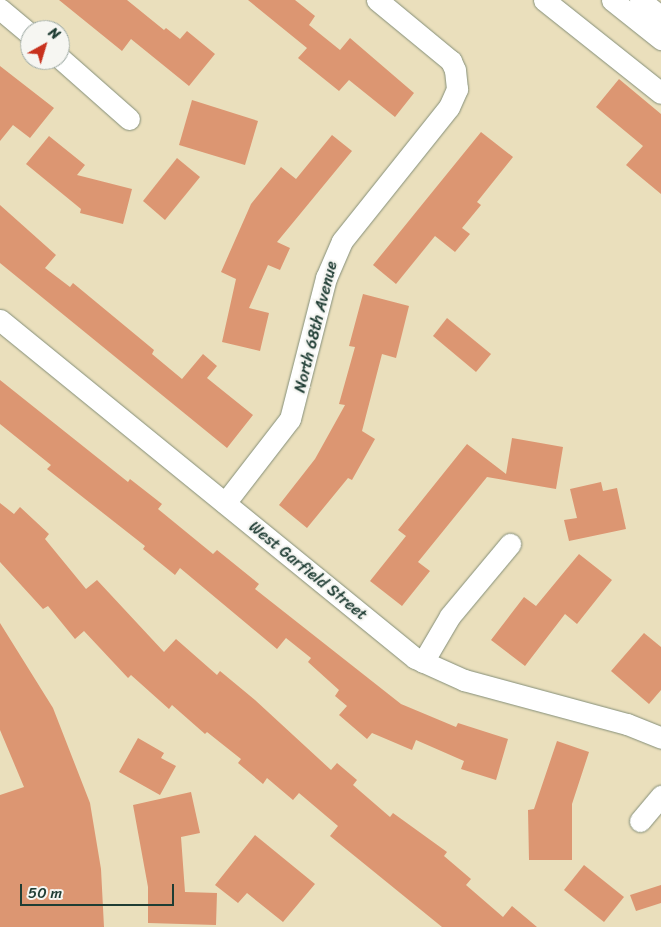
<!DOCTYPE html>
<style>
body{margin:0}
#map{position:relative;width:661px;height:927px;overflow:hidden;background:#eadfbc;font-family:Sriracha,sans-serif}
div>[style]{position:absolute}
.building>*{inset:0;background:#dc9672}
.roads{filter:drop-shadow(0 0 1px #848e78) drop-shadow(0 0 1px #848e78)}
.minor>*{height:21px;margin:-10.5px;padding:0 10.5px;transform-origin:10.5px;border-radius:10.5px;background:#fff}
span{translate:-50% -50%;white-space:nowrap;text-align:center;line-height:1.15;-webkit-text-stroke:4.5px #f6f6f2;paint-order:stroke}
.street-label{font-size:16px;color:#1f3d34}
.north{position:absolute;left:20px;top:20px;width:50px;height:50px;box-sizing:border-box;background:#f6f6f2;border:1px solid #a0aca6;border-radius:50%;rotate:39deg;font-size:14px;font-weight:700;line-height:20px;text-align:center;color:#1f3d34}
.north::after{content:'';display:block;margin:auto;width:18px;height:22px;background:#c8321e;clip-path:polygon(50% 0,100% 100%,50% 72%,0 100%)}
.scale{position:absolute;left:20px;top:884px;width:154px;height:22px;box-sizing:border-box;border:2px solid #1f3d34;border-top:0;padding-left:6px;font-size:15px;line-height:18px;white-space:nowrap;color:#1f3d34;-webkit-text-stroke:4px #f6f6f2;paint-order:stroke}
</style>
<div id="map">
<div class="building">
<div style="clip-path:polygon(59px 0,127px 0,164px 30px,166px 28px,180px 39px,187px 31px,215px 54px,189px 86px,131px 39px,122px 51px)"></div>
<div style="clip-path:polygon(248px 0,295px 0,315px 16px,309px 25px,340px 50px,350px 38px,414px 93px,395px 117px,349px 80px,339px 91px,298px 58px,307px 48px)"></div>
<div style="clip-path:polygon(0 66px,54px 108px,30px 138px,13px 125px,0 141px)"></div>
<div style="clip-path:polygon(619px 79px,661px 114px,661px 194px,626px 165px,643px 146px,596px 107px)"></div>
<div style="clip-path:polygon(192px 100px,258px 121px,245px 165px,179px 145px)"></div>
<div style="clip-path:polygon(481px 132px,513px 157px,477px 202px,481px 205px,462px 228px,470px 234px,455px 252px,435px 236px,396px 284px,373px 265px)"></div>
<div style="clip-path:polygon(332px 135px,352px 151px,277px 242px,290px 248px,280px 270px,268px 265px,249px 308px,269px 313px,260px 351px,222px 342px,236px 279px,221px 272px,251px 204px,281px 167px,296px 179px)"></div>
<div style="clip-path:polygon(49px 136px,85px 165px,77px 175px,132px 189px,123px 224px,80px 213px,81px 209px,26px 164px)"></div>
<div style="clip-path:polygon(177px 158px,200px 177px,165px 220px,143px 201px)"></div>
<div style="clip-path:polygon(0 205px,56px 255px,45px 268px,70px 287px,73px 283px,154px 350px,152px 354px,182px 379px,203px 354px,217px 366px,207px 378px,253px 415px,227px 448px,0 263px)"></div>
<div style="clip-path:polygon(363px 294px,409px 306px,396px 358px,382px 354px,362px 431px,375px 439px,352px 480px,348px 478px,307px 528px,279px 505px,315px 459px,345px 405px,339px 404px,355px 347px,349px 346px)"></div>
<div style="clip-path:polygon(447px 318px,491px 354px,476px 372px,433px 336px)"></div>
<div style="clip-path:polygon(0 380px,128px 482px,130px 479px,162px 504px,158px 509px,213px 554px,217px 550px,259px 584px,255px 589px,401px 704px,456px 727px,458px 723px,508px 739px,496px 780px,461px 769px,464px 761px,416px 740px,412px 750px,372px 733px,367px 739px,339px 715px,347px 706px,335px 696px,339px 690px,308px 662px,311px 658px,286px 638px,277px 649px,180px 568px,175px 575px,143px 549px,145px 546px,47px 469px,51px 465px,0 424px)"></div>
<div style="clip-path:polygon(512px 438px,563px 447px,556px 489px,487px 477px,418px 562px,430px 571px,402px 606px,370px 581px,406px 536px,398px 530px,467px 444px,506px 474px)"></div>
<div style="clip-path:polygon(601px 482px,603px 491px,617px 488px,626px 529px,569px 541px,564px 520px,577px 518px,570px 489px)"></div>
<div style="clip-path:polygon(0 503px,14px 514px,20px 507px,49px 534px,45px 539px,86px 589px,97px 580px,164px 652px,176px 639px,217px 675px,220px 671px,255px 700px,331px 770px,337px 763px,357px 780px,353px 785px,390px 817px,393px 813px,447px 852px,444px 856px,471px 879px,466px 885px,503px 917px,512px 906px,537px 927px,442px 927px,330px 836px,338px 826px,299px 793px,293px 800px,267px 778px,263px 784px,238px 763px,241px 759px,207px 732px,205px 734px,172px 705px,169px 709px,131px 675px,128px 678px,84px 631px,75px 639px,48px 606px,43px 609px,0 562px)"></div>
<div style="clip-path:polygon(579px 554px,612px 580px,577px 624px,565px 614px,525px 666px,491px 640px,524px 597px,536px 606px)"></div>
<div style="clip-path:polygon(0 623px,53px 708px,90px 803px,101px 869px,104px 927px,0 927px,0 795px,24px 787px,0 730px)"></div>
<div style="clip-path:polygon(644px 633px,661px 647px,661px 690px,649px 704px,611px 671px)"></div>
<div style="clip-path:polygon(138px 738px,164px 753px,161px 758px,176px 766px,160px 795px,119px 772px)"></div>
<div style="clip-path:polygon(557px 741px,589px 752px,572px 804px,572px 860px,529px 860px,528px 810px,534px 809px)"></div>
<div style="clip-path:polygon(191px 792px,200px 833px,181px 837px,185px 892px,217px 893px,216px 925px,148px 923px,148px 887px,133px 805px)"></div>
<div style="clip-path:polygon(255px 835px,315px 884px,283px 922px,247px 893px,238px 903px,215px 885px)"></div>
<div style="clip-path:polygon(584px 865px,624px 897px,604px 922px,564px 890px)"></div>
<div style="clip-path:polygon(661px 885px,661px 903px,636px 911px,630px 895px)"></div>
</div>
<div class="roads">
<div class="minor">
<div style="left:544px;top:0;width:149px;rotate:38.5deg"></div>
<div style="left:612px;top:0;width:63px;rotate:38.5deg"></div>
<div style="left:640px;top:0;width:27px;rotate:39deg"></div>
<div style="left:0;top:9px;width:39px;rotate:40deg"></div>
<div style="left:60px;top:58px;width:92px;rotate:41.5deg"></div>
<div style="left:0;top:320px;width:535px;rotate:39.16deg"></div>
<div style="left:415px;top:658px;width:54px;rotate:24.2deg"></div>
<div style="left:464px;top:680px;width:169px;rotate:15.1deg"></div>
<div style="left:627px;top:724px;width:37px;rotate:22deg"></div>
<div style="left:225px;top:503px;width:106px;rotate:-52.3deg"></div>
<div style="left:290px;top:419px;width:146px;rotate:-75.7deg"></div>
<div style="left:326px;top:278px;width:40px;rotate:-66.6deg"></div>
<div style="left:342px;top:241px;width:171px;rotate:-51.4deg"></div>
<div style="left:449px;top:107px;width:20px;rotate:-66deg"></div>
<div style="left:457px;top:89px;width:19px;rotate:-96deg"></div>
<div style="left:455px;top:70px;width:10px;rotate:-114deg"></div>
<div style="left:451px;top:61px;width:96px;rotate:-140.5deg"></div>
<div style="left:423px;top:662px;width:53px;rotate:-59.6deg"></div>
<div style="left:450px;top:616px;width:94px;rotate:-50.2deg"></div>
<div style="left:640px;top:821px;width:33px;rotate:-50deg"></div>
</div>
</div>
<div class="street-label">
<span style="left:316px;top:327px;rotate:-76deg">North 68th Avenue</span>
<span style="left:308px;top:571px;rotate:39deg">West Garfield Street</span>
</div>
<div class="north">N</div>
<div class="scale">50 m</div>
</div>
